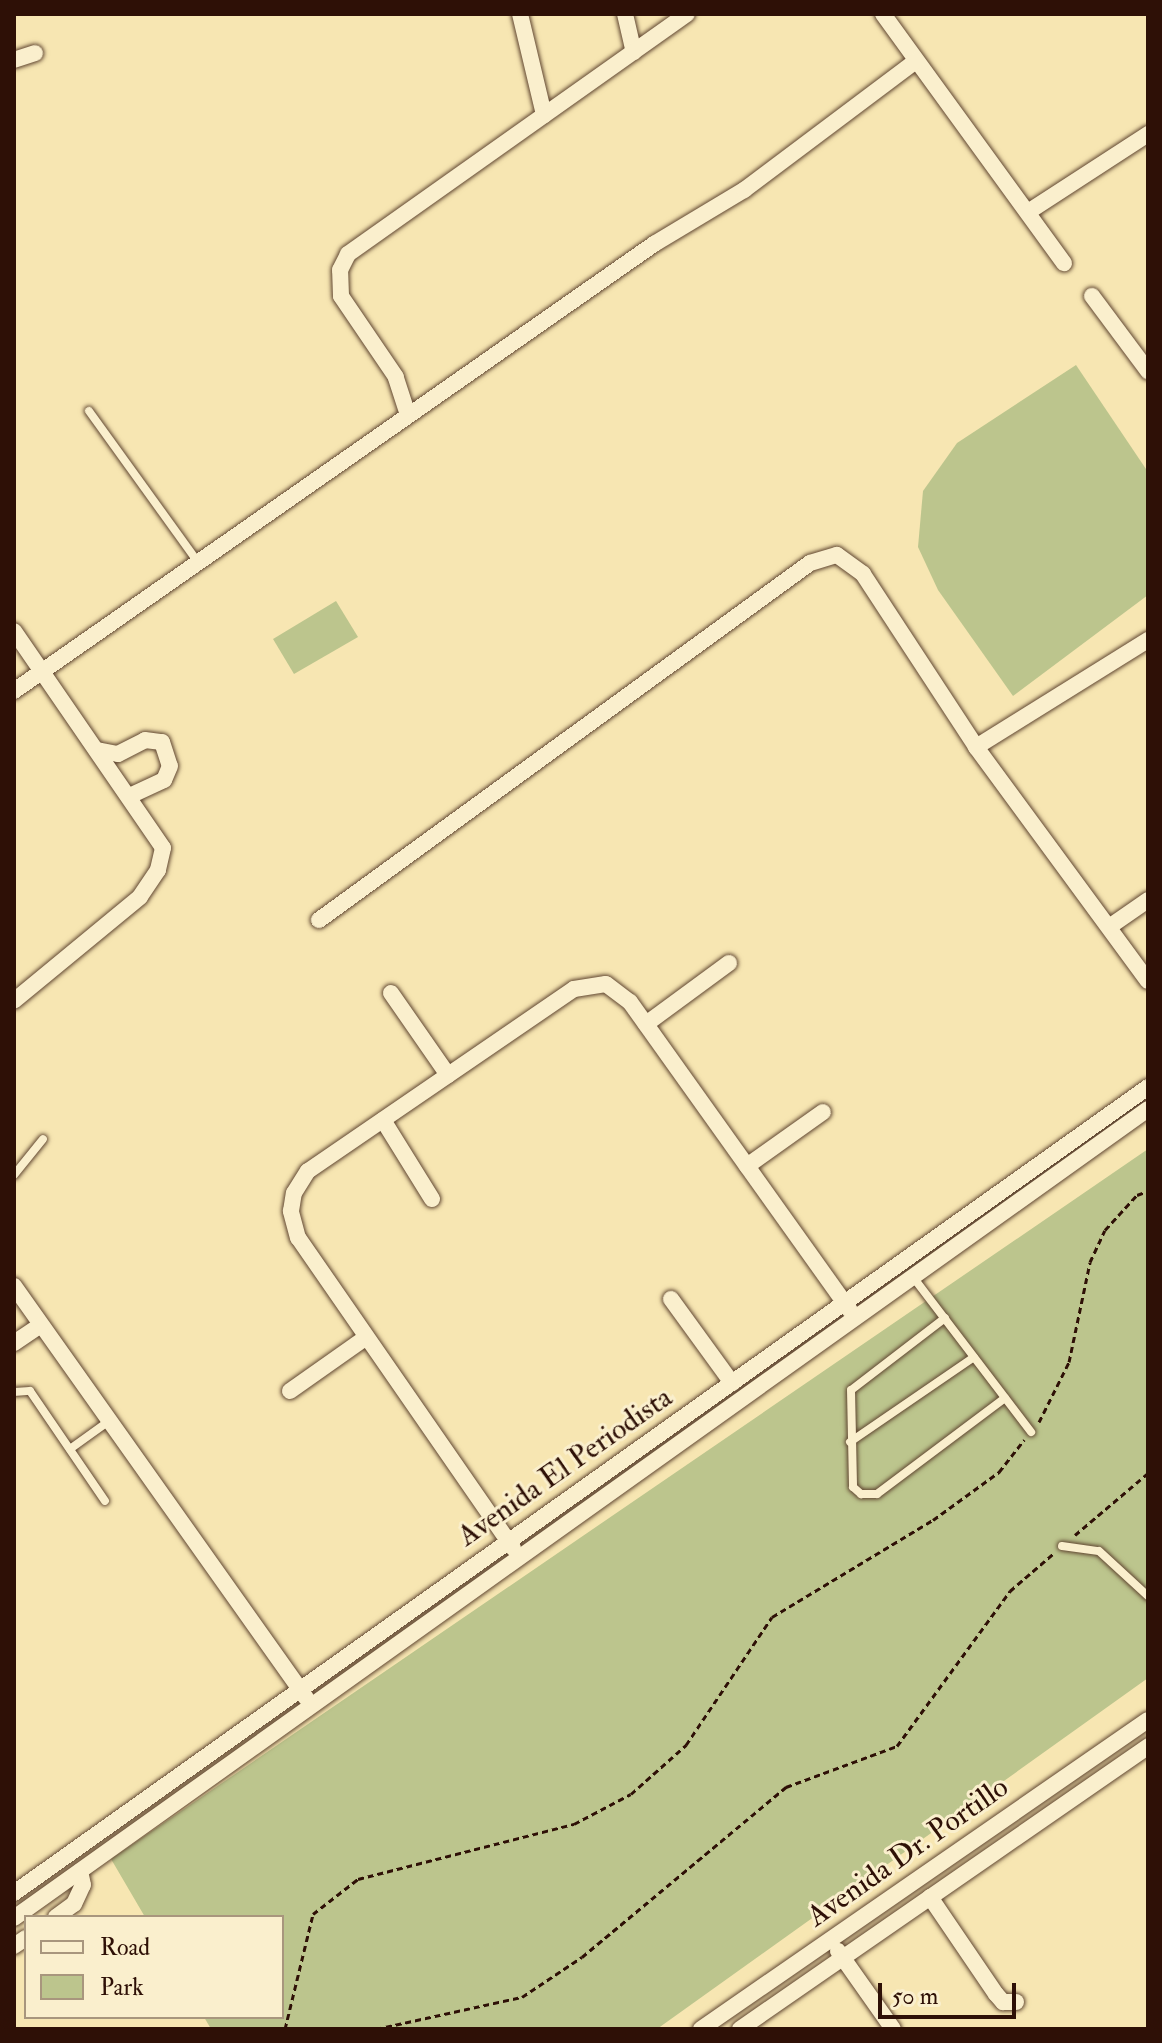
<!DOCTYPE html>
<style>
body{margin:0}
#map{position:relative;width:1162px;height:2043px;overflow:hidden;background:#f7e6b2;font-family:"IM FELL Double Pica",serif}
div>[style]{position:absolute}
.green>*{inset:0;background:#bcc58d}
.path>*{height:3px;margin-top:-1.5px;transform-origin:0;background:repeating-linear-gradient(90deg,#2e1006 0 6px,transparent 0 10px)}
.roads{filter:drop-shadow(0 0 2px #604631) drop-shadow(0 0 2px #604631)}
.lane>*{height:8px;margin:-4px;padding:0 4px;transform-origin:4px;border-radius:4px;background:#faefcd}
.street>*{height:16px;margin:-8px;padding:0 8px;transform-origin:8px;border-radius:8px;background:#faefcd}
span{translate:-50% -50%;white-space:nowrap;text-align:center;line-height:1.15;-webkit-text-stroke:6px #faefcd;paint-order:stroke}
.street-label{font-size:30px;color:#2e1006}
.frame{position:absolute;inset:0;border:16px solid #2e1006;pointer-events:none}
.legend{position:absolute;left:24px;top:1915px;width:260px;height:104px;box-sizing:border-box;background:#faefcd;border:2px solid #a8967d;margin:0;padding:10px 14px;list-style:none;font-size:24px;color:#2e1006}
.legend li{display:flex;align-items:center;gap:16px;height:40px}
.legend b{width:40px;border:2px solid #a8967d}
.scale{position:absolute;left:878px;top:1983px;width:138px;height:36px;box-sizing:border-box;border:4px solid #2e1006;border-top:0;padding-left:10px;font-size:24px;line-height:28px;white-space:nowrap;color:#2e1006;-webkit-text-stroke:6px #faefcd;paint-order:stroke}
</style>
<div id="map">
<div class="green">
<div style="clip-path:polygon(1076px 365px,1148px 472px,1148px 595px,1013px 696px,938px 590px,918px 547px,923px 491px,957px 443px)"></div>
<div style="clip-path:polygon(336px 601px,358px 637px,294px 674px,273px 639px)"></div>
<div style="clip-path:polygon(1148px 1149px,1148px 1678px,657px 2029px,211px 2029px,204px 2017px,282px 2017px,282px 1917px,145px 1917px,111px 1859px)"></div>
</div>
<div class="path">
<div style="left:1039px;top:1422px;width:67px;rotate:-63.4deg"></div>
<div style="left:1069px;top:1362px;width:102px;rotate:-78.1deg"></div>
<div style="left:1090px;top:1262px;width:35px;rotate:-65deg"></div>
<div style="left:1105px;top:1230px;width:47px;rotate:-47.6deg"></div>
<div style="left:1137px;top:1195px;width:12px;rotate:-20deg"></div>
<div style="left:1075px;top:1535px;width:96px;rotate:-40.3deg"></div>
<div style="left:285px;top:2029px;width:118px;rotate:-76.3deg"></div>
<div style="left:313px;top:1914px;width:57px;rotate:-37.9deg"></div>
<div style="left:358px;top:1879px;width:223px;rotate:-14.3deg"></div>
<div style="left:574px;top:1824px;width:64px;rotate:-27.8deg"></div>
<div style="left:631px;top:1794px;width:74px;rotate:-41.7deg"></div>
<div style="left:686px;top:1745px;width:154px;rotate:-56.1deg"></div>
<div style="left:772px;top:1617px;width:188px;rotate:-31.1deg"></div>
<div style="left:933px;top:1520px;width:82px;rotate:-36deg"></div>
<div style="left:999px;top:1472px;width:41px;rotate:-52deg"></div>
<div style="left:376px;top:2029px;width:149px;rotate:-12.4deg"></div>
<div style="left:522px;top:1997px;width:72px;rotate:-33.7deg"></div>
<div style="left:582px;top:1957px;width:266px;rotate:-39.8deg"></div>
<div style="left:786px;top:1787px;width:118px;rotate:-20.3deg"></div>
<div style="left:897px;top:1746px;width:192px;rotate:-53.9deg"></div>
<div style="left:1010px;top:1591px;width:58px;rotate:-40.8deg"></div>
</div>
<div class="roads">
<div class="lane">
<div style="left:89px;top:411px;width:185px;rotate:54.2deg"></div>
<div style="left:14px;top:1175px;width:46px;rotate:-51.1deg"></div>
<div style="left:913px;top:1277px;width:195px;rotate:52.7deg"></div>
<div style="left:945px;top:1318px;width:118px;rotate:142.5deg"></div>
<div style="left:851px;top:1390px;width:97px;rotate:88.8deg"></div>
<div style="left:853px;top:1487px;width:11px;rotate:41deg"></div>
<div style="left:861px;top:1494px;width:16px"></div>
<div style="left:877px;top:1494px;width:160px;rotate:-36.9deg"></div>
<div style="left:14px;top:1392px;width:16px;rotate:-4deg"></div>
<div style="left:30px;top:1391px;width:133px;rotate:55.7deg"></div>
<div style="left:850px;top:1442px;width:150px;rotate:-34.4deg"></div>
<div style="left:70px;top:1449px;width:48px;rotate:-35.7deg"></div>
<div style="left:1062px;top:1546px;width:37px;rotate:8deg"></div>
<div style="left:1099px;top:1551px;width:67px;rotate:42.6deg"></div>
</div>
<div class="street">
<div style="left:520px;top:14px;width:104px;rotate:76.6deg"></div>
<div style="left:625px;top:14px;width:39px;rotate:77deg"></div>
<div style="left:883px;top:14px;width:308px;rotate:54deg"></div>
<div style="left:14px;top:60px;width:22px;rotate:-18deg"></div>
<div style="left:1028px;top:212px;width:143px;rotate:-33deg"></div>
<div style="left:1092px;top:296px;width:94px;rotate:53.3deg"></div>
<div style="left:408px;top:415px;width:40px;rotate:-108deg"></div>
<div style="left:396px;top:377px;width:98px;rotate:-124.2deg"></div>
<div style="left:341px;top:296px;width:26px;rotate:-92deg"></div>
<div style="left:340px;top:270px;width:18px;rotate:-63deg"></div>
<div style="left:348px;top:254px;width:415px;rotate:-35.3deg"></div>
<div style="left:14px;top:631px;width:263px;rotate:55.5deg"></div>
<div style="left:163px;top:848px;width:23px;rotate:103deg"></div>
<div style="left:158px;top:870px;width:32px;rotate:124deg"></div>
<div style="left:140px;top:897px;width:163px;rotate:140.5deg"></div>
<div style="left:14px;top:691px;width:781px;rotate:-34.93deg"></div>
<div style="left:654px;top:244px;width:105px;rotate:-31deg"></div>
<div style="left:744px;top:190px;width:215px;rotate:-36.9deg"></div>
<div style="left:976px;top:747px;width:203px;rotate:-31.9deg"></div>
<div style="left:97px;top:750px;width:21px;rotate:11deg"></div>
<div style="left:118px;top:754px;width:30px;rotate:-27deg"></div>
<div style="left:145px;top:740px;width:17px;rotate:7deg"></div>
<div style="left:162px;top:742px;width:25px;rotate:72deg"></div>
<div style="left:170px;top:766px;width:15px;rotate:113deg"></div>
<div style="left:164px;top:780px;width:38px;rotate:155deg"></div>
<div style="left:319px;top:920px;width:607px;rotate:-36.02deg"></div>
<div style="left:810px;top:563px;width:28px;rotate:-17deg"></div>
<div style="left:837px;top:555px;width:32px;rotate:36deg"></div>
<div style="left:863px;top:574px;width:207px;rotate:56.8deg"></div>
<div style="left:976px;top:747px;width:290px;rotate:53.7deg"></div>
<div style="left:1109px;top:927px;width:47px;rotate:-34.7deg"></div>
<div style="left:391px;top:993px;width:100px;rotate:55.2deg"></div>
<div style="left:646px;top:1024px;width:103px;rotate:-36.3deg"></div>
<div style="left:383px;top:1120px;width:93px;rotate:58.2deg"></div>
<div style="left:747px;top:1166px;width:93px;rotate:-35.4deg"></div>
<div style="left:14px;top:1286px;width:505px;rotate:54.67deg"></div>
<div style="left:671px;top:1299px;width:104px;rotate:54deg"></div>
<div style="left:14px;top:1343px;width:32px;rotate:-34deg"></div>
<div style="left:290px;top:1391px;width:92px;rotate:-35.2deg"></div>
<div style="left:513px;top:1548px;width:377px;rotate:-124.7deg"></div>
<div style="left:298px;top:1238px;width:28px;rotate:-105deg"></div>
<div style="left:291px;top:1211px;width:18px;rotate:-81deg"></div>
<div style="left:294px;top:1193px;width:26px;rotate:-58deg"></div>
<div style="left:308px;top:1171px;width:322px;rotate:-34.4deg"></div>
<div style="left:574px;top:989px;width:32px;rotate:-9deg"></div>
<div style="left:606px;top:984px;width:30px;rotate:37deg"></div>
<div style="left:630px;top:1002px;width:379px;rotate:54.5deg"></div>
<div style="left:14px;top:1893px;width:1391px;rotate:-35.4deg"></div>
<div style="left:930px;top:1897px;width:117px;rotate:55.8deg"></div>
<div style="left:996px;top:1994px;width:11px;rotate:49deg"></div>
<div style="left:1003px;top:2002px;width:13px"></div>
<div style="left:56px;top:1917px;width:22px;rotate:-36deg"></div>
<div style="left:74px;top:1904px;width:21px;rotate:-65deg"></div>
<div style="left:83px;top:1885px;width:14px;rotate:-102deg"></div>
<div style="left:14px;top:1918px;width:1393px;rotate:-35.5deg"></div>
<div style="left:14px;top:1946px;width:14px;rotate:-34deg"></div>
<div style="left:838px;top:1951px;width:95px;rotate:54.8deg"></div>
<div style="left:701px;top:2029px;width:543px;rotate:-34.66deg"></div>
<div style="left:740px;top:2029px;width:497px;rotate:-34.7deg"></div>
</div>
</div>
<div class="street-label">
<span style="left:565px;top:1467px;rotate:-35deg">Avenida El Periodista</span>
<span style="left:908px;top:1852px;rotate:-35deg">Avenida Dr. Portillo</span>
</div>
<div class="frame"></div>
<ul class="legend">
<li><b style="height:10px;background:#faefcd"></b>Road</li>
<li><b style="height:22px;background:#bcc58d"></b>Park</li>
</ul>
<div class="scale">50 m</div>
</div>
